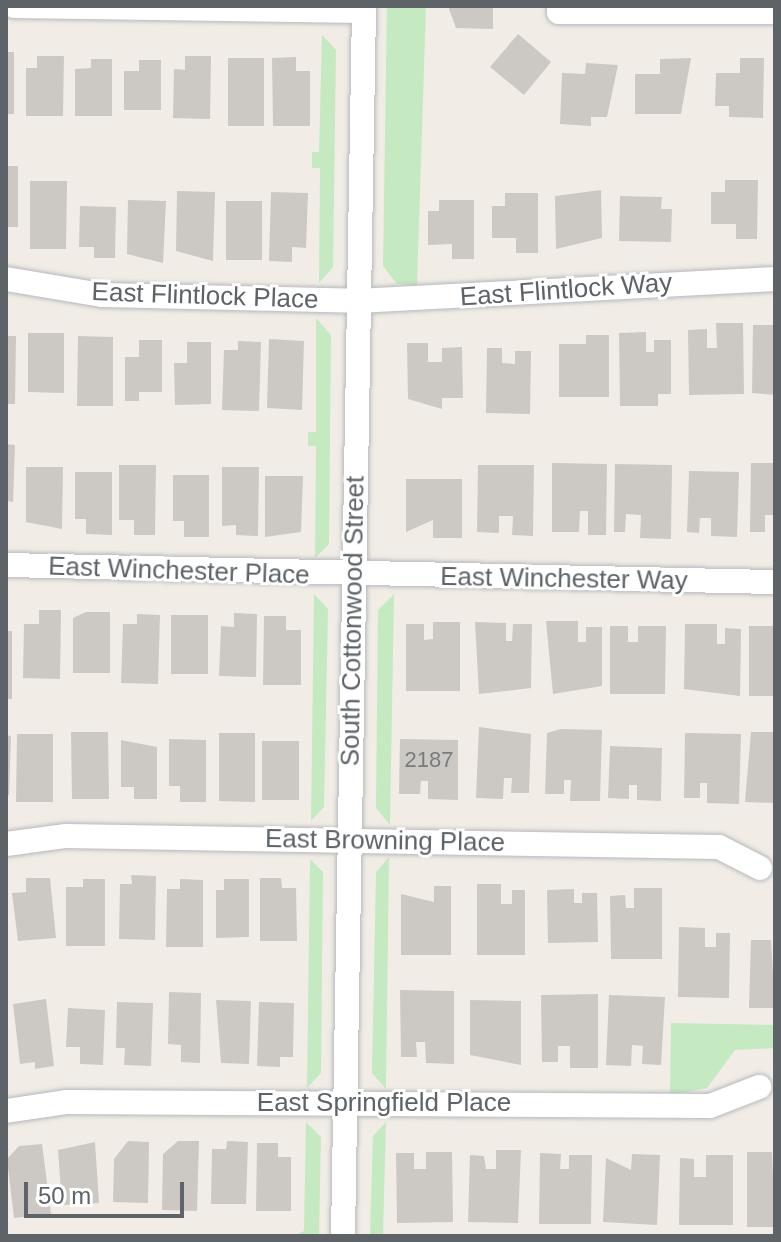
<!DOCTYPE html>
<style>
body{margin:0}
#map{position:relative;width:781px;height:1242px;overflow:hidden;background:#f1ede6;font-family:Helvetica,sans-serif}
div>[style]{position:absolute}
.green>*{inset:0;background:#c5e9c1}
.building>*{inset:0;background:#ccc8c3}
.roads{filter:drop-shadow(0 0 2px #b6b9bd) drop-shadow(0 0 2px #b6b9bd)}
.minor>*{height:24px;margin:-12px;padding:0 12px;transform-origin:12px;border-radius:12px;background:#fff}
span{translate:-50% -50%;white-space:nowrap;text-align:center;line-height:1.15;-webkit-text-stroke:6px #fff;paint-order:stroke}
.number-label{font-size:22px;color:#797c7e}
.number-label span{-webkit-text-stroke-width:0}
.street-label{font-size:26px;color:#5d6367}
.frame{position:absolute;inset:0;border:8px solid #5d6367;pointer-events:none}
.scale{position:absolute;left:24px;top:1182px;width:160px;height:36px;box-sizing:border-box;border:4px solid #5d6367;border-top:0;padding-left:10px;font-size:24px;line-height:28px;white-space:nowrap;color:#5d6367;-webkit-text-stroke:6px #fff;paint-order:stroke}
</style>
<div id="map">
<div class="green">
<div style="clip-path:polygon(387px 6px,426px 6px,417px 285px,397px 284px,383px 266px)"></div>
<div style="clip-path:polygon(322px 35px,336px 50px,333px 267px,319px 283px,320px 168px,312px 168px,312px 152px,319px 152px)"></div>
<div style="clip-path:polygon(316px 318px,331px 335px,329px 544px,315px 558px,316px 446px,308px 446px,308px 432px,316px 432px)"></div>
<div style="clip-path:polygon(314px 594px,328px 609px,324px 807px,311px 821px)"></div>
<div style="clip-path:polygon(394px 594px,390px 825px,376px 808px,378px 610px)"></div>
<div style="clip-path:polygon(389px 857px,386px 1089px,372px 1073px,376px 872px)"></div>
<div style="clip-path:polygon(310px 859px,323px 872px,321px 1073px,307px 1088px)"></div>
<div style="clip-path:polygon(671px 1023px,775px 1025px,775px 1048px,735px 1050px,707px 1088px,670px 1095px)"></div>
<div style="clip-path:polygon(306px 1122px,321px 1137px,319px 1236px,294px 1236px,304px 1231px)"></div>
<div style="clip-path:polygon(386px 1122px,383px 1236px,370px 1236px,373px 1136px)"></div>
</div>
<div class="building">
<div style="clip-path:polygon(448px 6px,493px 6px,493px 29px,456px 28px)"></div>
<div style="clip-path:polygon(518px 34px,551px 62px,524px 95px,490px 67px)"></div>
<div style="clip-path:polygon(6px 52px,14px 52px,14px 114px,6px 114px)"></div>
<div style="clip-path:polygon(37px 56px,64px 56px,63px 116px,26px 116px,26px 68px,37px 68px)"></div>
<div style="clip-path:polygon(185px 56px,211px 56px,210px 119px,173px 118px,174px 69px,185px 70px)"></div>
<div style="clip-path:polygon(296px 57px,296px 71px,310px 71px,310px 126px,273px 126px,272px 58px)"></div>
<div style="clip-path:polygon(228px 58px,264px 58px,264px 126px,228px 126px)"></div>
<div style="clip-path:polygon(691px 58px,681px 114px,635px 114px,635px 74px,660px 74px,660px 59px)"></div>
<div style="clip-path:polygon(740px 58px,764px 58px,763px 118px,729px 117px,729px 106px,715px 106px,716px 73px,740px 73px)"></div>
<div style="clip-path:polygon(91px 59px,112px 59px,112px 116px,75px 116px,75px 69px,91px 68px)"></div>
<div style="clip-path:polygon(139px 60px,161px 60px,161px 110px,124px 110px,124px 71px,139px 71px)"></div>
<div style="clip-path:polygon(586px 63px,618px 65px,607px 117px,591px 117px,591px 126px,560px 124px,562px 73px,585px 74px)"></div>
<div style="clip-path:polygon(6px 166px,18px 166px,18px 227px,6px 227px)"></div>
<div style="clip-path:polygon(725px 180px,758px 180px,757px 239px,736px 239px,736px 224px,711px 224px,711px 192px,725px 192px)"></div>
<div style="clip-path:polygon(30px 181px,67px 181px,66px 249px,30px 249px)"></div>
<div style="clip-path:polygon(601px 190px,602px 238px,556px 249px,555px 196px)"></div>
<div style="clip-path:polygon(177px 191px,215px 192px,213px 261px,176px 251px)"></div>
<div style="clip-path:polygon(271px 192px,308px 193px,306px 248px,292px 247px,292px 262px,269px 261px)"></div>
<div style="clip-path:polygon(505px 193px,538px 193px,538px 253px,516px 253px,516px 238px,492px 238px,492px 206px,505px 206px)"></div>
<div style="clip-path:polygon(620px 196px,662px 197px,661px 209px,672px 209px,671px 242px,619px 241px)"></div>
<div style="clip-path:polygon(128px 200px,166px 201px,163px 263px,127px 254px)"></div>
<div style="clip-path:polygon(439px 200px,474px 200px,474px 259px,452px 259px,452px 244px,428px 245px,428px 211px,439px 211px)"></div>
<div style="clip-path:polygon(226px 201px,262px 201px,262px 260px,226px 260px)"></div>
<div style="clip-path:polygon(80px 206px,116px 207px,115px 258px,94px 258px,94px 247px,79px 247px)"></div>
<div style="clip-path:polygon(716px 323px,743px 323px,744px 394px,689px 395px,688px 330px,707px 329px,707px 348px,717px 348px)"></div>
<div style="clip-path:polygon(753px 325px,775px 325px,775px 395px,752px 393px)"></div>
<div style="clip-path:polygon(646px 332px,646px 352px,654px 352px,654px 340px,671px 340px,671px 394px,658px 394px,658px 406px,620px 406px,619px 333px)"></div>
<div style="clip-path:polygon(28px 333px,64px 333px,64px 393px,28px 392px)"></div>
<div style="clip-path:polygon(586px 335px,609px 335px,609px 397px,559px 397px,559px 344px,586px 344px)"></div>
<div style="clip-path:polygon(6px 336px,16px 336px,15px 404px,6px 404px)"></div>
<div style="clip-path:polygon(78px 336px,113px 337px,113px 406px,77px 406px)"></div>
<div style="clip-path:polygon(269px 339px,304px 341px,302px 410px,267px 408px)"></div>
<div style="clip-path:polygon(139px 340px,162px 340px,162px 392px,139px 392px,139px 401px,125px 401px,125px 357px,139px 357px)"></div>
<div style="clip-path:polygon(238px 341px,261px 342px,259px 411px,222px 410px,224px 350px,238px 350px)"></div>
<div style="clip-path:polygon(187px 342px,211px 342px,211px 404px,175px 405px,174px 363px,187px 363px)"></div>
<div style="clip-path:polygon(407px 343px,428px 343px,428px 362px,442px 362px,442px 348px,462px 347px,463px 398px,442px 398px,442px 409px,408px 399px)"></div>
<div style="clip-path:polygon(487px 348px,502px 348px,502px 363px,515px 364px,515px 351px,531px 351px,530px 414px,486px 413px)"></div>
<div style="clip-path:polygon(6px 444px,15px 445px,13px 502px,6px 501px)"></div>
<div style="clip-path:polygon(552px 463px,607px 464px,606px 535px,588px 535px,588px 511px,580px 511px,579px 532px,552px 532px)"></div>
<div style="clip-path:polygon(751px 463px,775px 463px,775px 515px,765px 515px,765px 532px,750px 532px)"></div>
<div style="clip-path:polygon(615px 464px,672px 465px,671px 539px,640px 538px,641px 515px,626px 514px,625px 532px,614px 532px)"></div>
<div style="clip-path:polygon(119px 465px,156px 465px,155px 535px,134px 535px,134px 520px,119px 520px)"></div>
<div style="clip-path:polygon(478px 465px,534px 465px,533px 536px,512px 535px,513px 516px,499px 516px,499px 533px,477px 532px)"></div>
<div style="clip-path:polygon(26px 467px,63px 467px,62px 529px,26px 522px)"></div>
<div style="clip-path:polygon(222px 467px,259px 467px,258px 536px,236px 535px,236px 525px,222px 526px)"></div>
<div style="clip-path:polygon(689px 471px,739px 472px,737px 537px,711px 536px,711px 518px,700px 518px,699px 533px,687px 532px)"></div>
<div style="clip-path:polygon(75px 472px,112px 472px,112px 535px,86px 534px,86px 519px,75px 519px)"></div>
<div style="clip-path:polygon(173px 475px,209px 475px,209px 537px,184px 537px,184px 521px,173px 521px)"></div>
<div style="clip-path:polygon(265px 476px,303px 476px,301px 532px,265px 537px)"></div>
<div style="clip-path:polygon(406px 479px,462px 479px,462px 538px,433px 538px,433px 520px,406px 532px)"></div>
<div style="clip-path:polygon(39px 610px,61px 610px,60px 679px,23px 678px,24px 624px,39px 624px)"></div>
<div style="clip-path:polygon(86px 612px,110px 612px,110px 673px,73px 673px,73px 618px)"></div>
<div style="clip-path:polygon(234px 613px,257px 614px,256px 677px,219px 676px,221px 626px,234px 627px)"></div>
<div style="clip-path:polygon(137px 614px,160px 615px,158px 684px,121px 683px,123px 624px,137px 624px)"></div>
<div style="clip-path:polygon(171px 615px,208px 615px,208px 674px,171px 674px)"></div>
<div style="clip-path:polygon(264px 616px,286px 616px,286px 630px,301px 630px,301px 685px,263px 685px)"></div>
<div style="clip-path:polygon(546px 621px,578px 621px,578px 642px,586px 642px,586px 627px,602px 627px,602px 686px,553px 694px)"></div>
<div style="clip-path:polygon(433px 622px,460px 622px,460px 691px,406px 691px,406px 624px,424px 624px,424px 640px,433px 639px)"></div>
<div style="clip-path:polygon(475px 622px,506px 623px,506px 641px,512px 641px,513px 624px,532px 624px,531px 688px,479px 694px)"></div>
<div style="clip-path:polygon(685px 624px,717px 624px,717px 644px,725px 644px,725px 628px,741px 629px,740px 696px,684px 689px)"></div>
<div style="clip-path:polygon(610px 626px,628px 626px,628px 642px,638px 642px,638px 626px,666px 626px,665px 694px,610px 694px)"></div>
<div style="clip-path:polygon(749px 626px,775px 626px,775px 696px,749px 696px)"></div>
<div style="clip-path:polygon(6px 631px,12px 631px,12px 699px,6px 699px)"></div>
<div style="clip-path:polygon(479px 727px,531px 734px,529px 793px,511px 793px,512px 778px,504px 778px,503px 799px,476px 798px)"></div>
<div style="clip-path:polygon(561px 729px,602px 730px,600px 801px,570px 801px,571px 780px,564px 780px,564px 794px,545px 794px,547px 733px)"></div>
<div style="clip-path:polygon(71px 732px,108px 732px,109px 799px,72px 799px)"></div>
<div style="clip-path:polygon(751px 732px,775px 732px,775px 803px,745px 802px)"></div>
<div style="clip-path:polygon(219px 733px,255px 733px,255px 802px,219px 801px)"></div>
<div style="clip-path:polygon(685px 733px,741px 734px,739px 804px,707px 803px,707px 783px,700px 783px,700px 798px,684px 798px)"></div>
<div style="clip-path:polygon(17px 734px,53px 734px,53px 802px,16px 802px)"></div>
<div style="clip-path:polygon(6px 735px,11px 736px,9px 795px,6px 795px)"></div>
<div style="clip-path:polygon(169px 739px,206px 740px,206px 802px,180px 802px,180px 786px,169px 786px)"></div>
<div style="clip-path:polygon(400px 739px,458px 740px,458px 800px,428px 799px,428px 781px,421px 781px,420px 794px,399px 794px)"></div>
<div style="clip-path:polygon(121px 740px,157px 747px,157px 799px,134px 799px,134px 787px,121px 787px)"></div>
<div style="clip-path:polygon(262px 741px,299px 741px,299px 800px,262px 800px)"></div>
<div style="clip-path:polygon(610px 746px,662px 748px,661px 801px,637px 800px,637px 785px,629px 785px,629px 799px,608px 798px)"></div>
<div style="clip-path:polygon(131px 875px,156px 876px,155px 940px,119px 939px,120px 884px,132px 884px)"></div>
<div style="clip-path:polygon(26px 878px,50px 878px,56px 938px,18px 941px,12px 893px,26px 892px)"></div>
<div style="clip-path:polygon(260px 878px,281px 878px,282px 888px,296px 888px,297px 941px,260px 941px)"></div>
<div style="clip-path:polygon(83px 879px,105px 879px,105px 946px,66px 946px,66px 887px,83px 887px)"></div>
<div style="clip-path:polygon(180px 879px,203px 880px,203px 947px,166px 947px,167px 889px,180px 889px)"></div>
<div style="clip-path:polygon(224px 879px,249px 879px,249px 937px,216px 938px,216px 890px,224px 890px)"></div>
<div style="clip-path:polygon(477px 884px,501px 884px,501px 904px,512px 904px,512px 890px,525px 890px,525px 955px,477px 955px)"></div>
<div style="clip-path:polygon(434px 886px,451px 886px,451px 955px,401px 955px,401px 894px,434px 902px)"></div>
<div style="clip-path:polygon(634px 888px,662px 888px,662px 959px,611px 959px,610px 896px,625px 895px,626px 908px,634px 908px)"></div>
<div style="clip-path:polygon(574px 889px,574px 903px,582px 903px,582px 893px,597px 893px,598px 942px,548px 943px,547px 890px)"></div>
<div style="clip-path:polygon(679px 927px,705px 928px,705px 947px,716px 947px,716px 933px,730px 933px,729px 998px,678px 997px)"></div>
<div style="clip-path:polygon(751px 940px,771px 940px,775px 1008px,749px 1008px)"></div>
<div style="clip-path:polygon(400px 990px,454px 991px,454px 1064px,426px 1063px,425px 1042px,416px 1042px,417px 1057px,401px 1057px)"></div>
<div style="clip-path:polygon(169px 992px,201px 993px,200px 1063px,181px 1062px,181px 1045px,168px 1044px)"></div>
<div style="clip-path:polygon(598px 994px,598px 1068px,570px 1068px,570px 1046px,558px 1046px,558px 1062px,542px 1062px,541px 995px)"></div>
<div style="clip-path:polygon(609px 995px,665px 997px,661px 1065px,642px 1064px,643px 1046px,632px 1045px,631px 1066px,606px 1065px)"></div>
<div style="clip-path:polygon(46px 999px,54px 1066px,35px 1069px,35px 1062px,20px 1064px,13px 1004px)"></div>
<div style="clip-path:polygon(216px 1000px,251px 1001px,249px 1064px,221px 1063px)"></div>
<div style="clip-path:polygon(470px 1000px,521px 1001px,521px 1065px,470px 1055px)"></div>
<div style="clip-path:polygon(117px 1002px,153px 1003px,151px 1066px,124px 1065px,125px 1048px,116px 1048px)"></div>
<div style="clip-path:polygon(259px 1002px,294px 1003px,293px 1057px,280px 1057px,280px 1067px,257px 1066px)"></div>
<div style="clip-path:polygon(68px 1008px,105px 1010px,103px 1065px,80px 1064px,80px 1047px,66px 1047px)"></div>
<div style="clip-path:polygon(128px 1141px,149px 1142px,148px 1203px,113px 1202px,114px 1159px)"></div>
<div style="clip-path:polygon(178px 1141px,199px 1141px,197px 1211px,162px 1210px,163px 1154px)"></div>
<div style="clip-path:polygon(227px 1141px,248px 1142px,246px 1204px,211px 1204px,212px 1149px,226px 1149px)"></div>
<div style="clip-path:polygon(95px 1142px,99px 1203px,62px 1205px,58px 1150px)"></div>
<div style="clip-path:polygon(257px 1143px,278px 1143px,278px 1157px,291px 1157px,291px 1211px,256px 1211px)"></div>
<div style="clip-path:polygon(42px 1144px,51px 1214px,14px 1218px,7px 1159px,19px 1146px)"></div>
<div style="clip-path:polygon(496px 1150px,521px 1150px,518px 1223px,468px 1222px,470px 1155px,484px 1156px,486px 1169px,496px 1169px)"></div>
<div style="clip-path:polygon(426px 1152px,452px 1152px,453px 1222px,397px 1223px,396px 1153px,414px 1153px,414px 1169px,426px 1169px)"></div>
<div style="clip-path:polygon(747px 1152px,772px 1152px,775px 1227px,747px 1227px)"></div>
<div style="clip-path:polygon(540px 1153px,561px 1154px,560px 1169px,569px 1169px,569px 1155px,592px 1155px,591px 1224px,539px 1224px)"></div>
<div style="clip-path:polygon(632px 1154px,660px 1155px,657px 1225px,603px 1222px,606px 1158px,631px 1170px)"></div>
<div style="clip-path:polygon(706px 1155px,733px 1155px,733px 1225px,679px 1225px,680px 1158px,694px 1159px,694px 1177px,706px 1177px)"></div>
</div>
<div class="roads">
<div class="minor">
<div style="left:14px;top:6px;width:350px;rotate:0.8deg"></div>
<div style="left:559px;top:6px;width:6px;rotate:90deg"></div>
<div style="left:559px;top:12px;width:216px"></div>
<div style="left:6px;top:279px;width:97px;rotate:9.5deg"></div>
<div style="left:102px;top:295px;width:255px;rotate:1.3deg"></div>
<div style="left:357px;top:301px;width:419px;rotate:-3deg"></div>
<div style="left:6px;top:565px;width:769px;rotate:1.27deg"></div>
<div style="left:6px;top:844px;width:61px;rotate:-7.6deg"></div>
<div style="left:66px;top:836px;width:653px;rotate:0.97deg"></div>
<div style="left:719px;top:847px;width:46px;rotate:27.1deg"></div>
<div style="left:6px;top:1111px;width:62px;rotate:-8.4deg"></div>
<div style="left:67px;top:1102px;width:643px;rotate:0.36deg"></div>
<div style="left:710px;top:1106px;width:53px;rotate:-21.2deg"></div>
<div style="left:343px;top:1236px;width:1230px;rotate:-89.02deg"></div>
</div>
</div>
<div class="number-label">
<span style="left:429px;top:760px">2187</span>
</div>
<div class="street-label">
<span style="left:566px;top:290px;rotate:-4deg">East Flintlock Way</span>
<span style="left:205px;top:296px;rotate:2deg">East Flintlock Place</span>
<span style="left:179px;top:571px;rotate:2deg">East Winchester Place</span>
<span style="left:564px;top:579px;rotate:1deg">East Winchester Way</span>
<span style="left:353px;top:621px;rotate:-89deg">South Cottonwood Street</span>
<span style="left:385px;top:841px;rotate:1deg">East Browning Place</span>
<span style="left:384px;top:1103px">East Springfield Place</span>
</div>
<div class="frame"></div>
<div class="scale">50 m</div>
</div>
